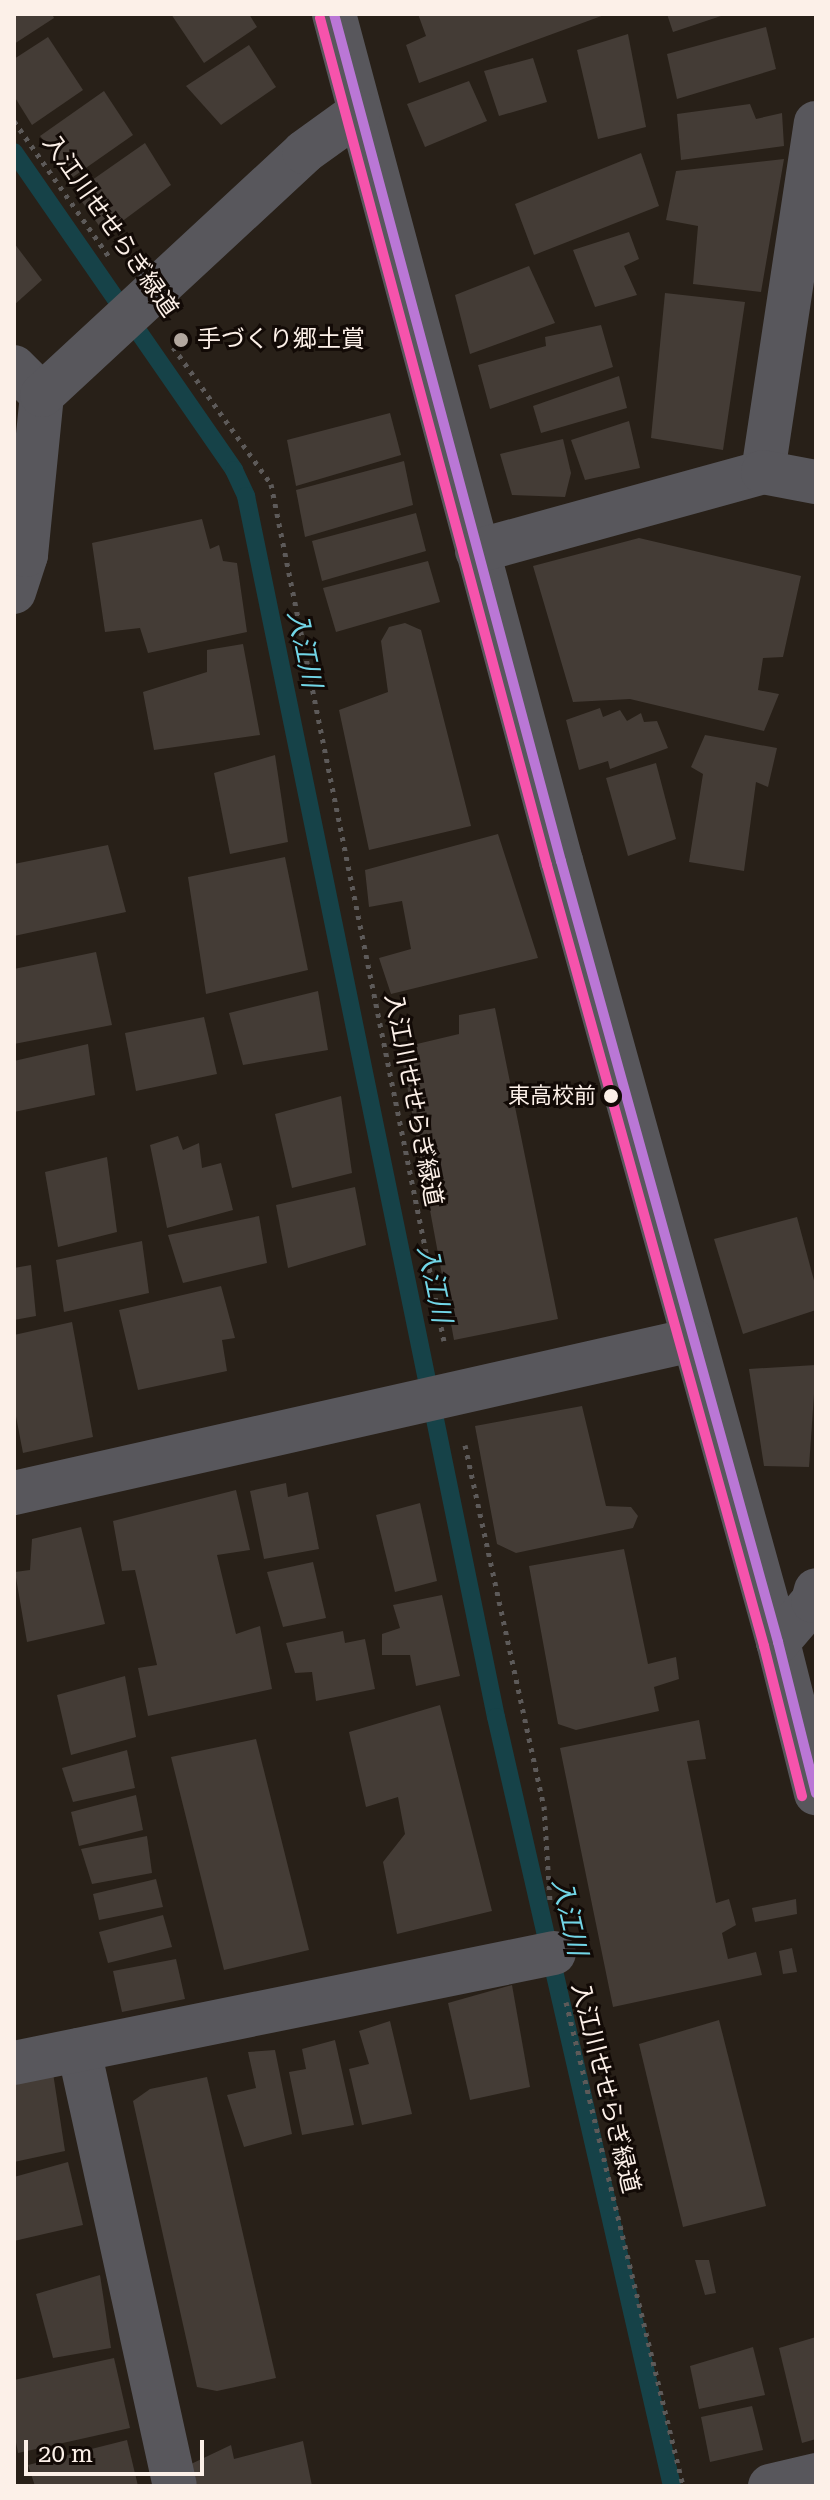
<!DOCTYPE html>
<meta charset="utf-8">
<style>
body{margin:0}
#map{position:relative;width:830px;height:2500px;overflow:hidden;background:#282018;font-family:"Roboto Serif","Noto Sans JP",serif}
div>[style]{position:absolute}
.stream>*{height:18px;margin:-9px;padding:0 9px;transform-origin:9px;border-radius:9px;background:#164248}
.building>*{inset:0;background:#443c36}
.path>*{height:5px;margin-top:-2.5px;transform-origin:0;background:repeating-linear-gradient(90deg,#5d5a59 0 4px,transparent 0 10px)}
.minor>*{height:44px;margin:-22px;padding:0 22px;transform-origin:22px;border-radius:22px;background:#58575c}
.bus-1>*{height:10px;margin:-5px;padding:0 5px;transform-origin:5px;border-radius:5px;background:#ba77d6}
.bus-2>*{height:10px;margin:-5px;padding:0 5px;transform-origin:5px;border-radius:5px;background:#f653ac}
.dots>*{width:22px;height:22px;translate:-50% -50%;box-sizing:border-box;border:4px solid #120a06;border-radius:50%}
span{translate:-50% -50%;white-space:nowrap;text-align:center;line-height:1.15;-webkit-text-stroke:6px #120a06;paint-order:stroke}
.bus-label{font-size:22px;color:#fcf0e8}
.right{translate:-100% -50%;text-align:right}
.street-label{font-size:24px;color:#fcf0e8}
.poi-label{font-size:24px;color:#fcf0e8}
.left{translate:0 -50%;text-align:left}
.water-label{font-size:26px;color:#72d6e7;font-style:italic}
.frame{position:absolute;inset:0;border:16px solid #fcf0e8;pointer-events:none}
.scale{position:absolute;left:24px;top:2440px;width:180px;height:36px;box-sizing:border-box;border:4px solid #fcf0e8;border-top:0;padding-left:10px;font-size:24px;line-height:28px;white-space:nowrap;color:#fcf0e8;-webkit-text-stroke:6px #120a06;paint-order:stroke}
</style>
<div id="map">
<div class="stream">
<div style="left:14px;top:152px;width:387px;rotate:55.3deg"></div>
<div style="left:234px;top:470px;width:29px;rotate:65deg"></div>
<div style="left:246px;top:496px;width:1246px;rotate:78.43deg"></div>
<div style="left:496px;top:1717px;width:789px;rotate:77.11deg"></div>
</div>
<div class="building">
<div style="clip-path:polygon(14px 14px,52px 14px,54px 18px,14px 44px)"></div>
<div style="clip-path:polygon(171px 14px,249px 14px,257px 27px,204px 63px)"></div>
<div style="clip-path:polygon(418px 14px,607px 14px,419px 83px,406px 45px,426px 36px)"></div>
<div style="clip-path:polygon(667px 14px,724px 14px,724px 15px,673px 32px)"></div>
<div style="clip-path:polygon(766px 27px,776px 69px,677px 99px,667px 54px)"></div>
<div style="clip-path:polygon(628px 34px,646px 127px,598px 139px,577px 50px)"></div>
<div style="clip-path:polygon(48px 37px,83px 90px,32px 125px,14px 96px,14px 59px)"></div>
<div style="clip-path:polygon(249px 45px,276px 87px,221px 125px,186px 86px)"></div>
<div style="clip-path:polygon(533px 58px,547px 102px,499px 116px,484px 71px)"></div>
<div style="clip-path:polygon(469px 81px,487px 121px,425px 147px,407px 104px)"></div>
<div style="clip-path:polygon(104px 91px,133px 135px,73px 177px,40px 136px)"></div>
<div style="clip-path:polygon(750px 104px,756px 119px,782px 113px,784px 146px,681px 160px,677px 114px)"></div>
<div style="clip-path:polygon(145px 143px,171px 185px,105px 234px,75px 192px)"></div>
<div style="clip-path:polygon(641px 153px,659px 206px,534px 255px,515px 204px)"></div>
<div style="clip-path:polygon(784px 159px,761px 292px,693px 284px,698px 226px,666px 220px,676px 171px)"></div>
<div style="clip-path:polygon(629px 232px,639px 259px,624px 266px,637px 295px,595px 307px,573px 250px)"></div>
<div style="clip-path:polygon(14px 243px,42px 280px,14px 305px)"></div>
<div style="clip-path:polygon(529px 266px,555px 323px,470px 354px,455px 295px)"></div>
<div style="clip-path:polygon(665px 293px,745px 302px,723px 450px,651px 438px)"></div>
<div style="clip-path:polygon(601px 325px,613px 367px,490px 409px,478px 365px,546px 346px,545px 337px)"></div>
<div style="clip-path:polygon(619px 376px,627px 408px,541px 433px,533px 406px)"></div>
<div style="clip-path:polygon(390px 413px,401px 455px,296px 486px,287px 440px)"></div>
<div style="clip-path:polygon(629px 421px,640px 468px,585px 480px,571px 440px)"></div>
<div style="clip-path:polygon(563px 439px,571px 473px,565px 497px,512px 495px,500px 454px)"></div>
<div style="clip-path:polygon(404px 461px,413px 505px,305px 537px,296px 490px)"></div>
<div style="clip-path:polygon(416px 513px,426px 551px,322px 581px,312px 541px)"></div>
<div style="clip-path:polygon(202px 519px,210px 549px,219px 545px,223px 561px,237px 563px,247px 632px,148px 653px,140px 628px,105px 632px,92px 543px)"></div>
<div style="clip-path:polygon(639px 538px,801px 576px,783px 657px,763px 658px,758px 690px,779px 694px,764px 731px,630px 699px,573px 702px,533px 566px)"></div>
<div style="clip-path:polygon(428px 561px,440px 602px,336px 632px,323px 588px)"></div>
<div style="clip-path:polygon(405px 623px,421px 630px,471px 826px,369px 850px,339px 710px,388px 692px,381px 641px,389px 627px)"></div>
<div style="clip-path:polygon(243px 644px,260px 735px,154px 750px,143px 692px,207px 672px,207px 650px)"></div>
<div style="clip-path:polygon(600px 708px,603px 717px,620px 710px,627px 721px,641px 713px,644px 722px,657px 721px,668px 748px,610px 769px,608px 761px,579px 770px,566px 720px)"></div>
<div style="clip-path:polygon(705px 735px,777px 748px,768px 787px,756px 782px,744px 871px,689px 862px,703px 774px,691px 767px)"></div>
<div style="clip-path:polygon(275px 755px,288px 842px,230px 854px,214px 773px)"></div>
<div style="clip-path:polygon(656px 763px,676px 839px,628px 856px,606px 778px)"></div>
<div style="clip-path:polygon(498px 834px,538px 958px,391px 994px,379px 958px,411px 949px,402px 901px,369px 907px,365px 870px)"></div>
<div style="clip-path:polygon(108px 845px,126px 912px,14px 936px,14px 864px)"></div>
<div style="clip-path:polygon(285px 857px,308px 970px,206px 994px,188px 877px)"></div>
<div style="clip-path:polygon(96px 952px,112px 1025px,14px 1044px,14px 969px)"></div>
<div style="clip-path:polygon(318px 991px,328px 1050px,243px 1065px,229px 1013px)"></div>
<div style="clip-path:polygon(495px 1008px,558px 1319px,454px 1340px,400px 1048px,459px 1034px,459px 1015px)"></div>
<div style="clip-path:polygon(204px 1017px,217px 1074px,136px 1091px,125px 1033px)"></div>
<div style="clip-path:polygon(88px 1044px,95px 1095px,14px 1112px,14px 1061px)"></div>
<div style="clip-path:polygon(341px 1096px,352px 1173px,292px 1188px,275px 1114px)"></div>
<div style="clip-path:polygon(178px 1136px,183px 1150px,199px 1143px,202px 1168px,221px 1163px,233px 1210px,167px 1228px,150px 1145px)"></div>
<div style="clip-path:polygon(107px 1157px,117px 1232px,58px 1247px,45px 1172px)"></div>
<div style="clip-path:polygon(355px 1187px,366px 1245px,288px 1268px,276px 1205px)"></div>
<div style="clip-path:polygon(259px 1216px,267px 1263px,183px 1283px,168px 1235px)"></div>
<div style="clip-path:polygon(797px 1217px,816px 1288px,816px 1310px,743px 1334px,714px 1239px)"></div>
<div style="clip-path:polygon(142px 1241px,149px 1293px,64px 1312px,56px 1260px)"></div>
<div style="clip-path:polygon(31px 1265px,36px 1316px,14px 1320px,14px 1268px)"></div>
<div style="clip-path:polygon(221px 1286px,235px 1338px,222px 1340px,227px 1371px,138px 1390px,119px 1310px)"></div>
<div style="clip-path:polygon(72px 1322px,93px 1437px,23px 1453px,14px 1406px,14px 1335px)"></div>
<div style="clip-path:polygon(816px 1365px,809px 1467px,764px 1466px,749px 1369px)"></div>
<div style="clip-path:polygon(582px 1406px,606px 1506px,631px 1507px,638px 1516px,633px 1528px,516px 1553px,497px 1544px,475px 1426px)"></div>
<div style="clip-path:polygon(286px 1483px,288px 1497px,308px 1492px,319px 1549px,264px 1559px,250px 1491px)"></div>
<div style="clip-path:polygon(236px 1490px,250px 1550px,217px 1555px,236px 1634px,260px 1626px,272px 1689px,148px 1716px,138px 1668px,157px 1665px,135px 1570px,122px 1571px,113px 1521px)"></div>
<div style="clip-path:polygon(420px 1503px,437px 1581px,395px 1592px,376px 1515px)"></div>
<div style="clip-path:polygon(81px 1527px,105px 1624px,27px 1642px,15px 1572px,30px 1570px,32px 1539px)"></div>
<div style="clip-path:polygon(624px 1549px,648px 1664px,676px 1657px,679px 1679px,654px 1687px,659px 1711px,576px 1730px,558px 1724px,529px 1566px)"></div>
<div style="clip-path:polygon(313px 1562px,326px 1618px,283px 1627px,267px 1572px)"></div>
<div style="clip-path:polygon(442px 1595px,460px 1676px,416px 1686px,410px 1655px,382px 1655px,382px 1634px,400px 1628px,393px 1605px)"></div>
<div style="clip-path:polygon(343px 1631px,345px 1643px,365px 1639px,375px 1689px,316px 1701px,312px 1672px,295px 1673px,286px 1643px)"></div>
<div style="clip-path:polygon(125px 1676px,136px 1737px,71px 1755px,57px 1695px)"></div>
<div style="clip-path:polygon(440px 1705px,492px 1911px,397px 1934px,383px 1862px,405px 1834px,398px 1797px,366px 1807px,349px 1732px)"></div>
<div style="clip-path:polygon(699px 1720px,706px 1759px,687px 1761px,716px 1903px,729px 1899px,736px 1925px,722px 1933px,728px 1959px,756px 1952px,762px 1975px,613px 2007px,560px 1748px)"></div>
<div style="clip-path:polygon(256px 1739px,309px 1950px,224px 1970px,171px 1757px)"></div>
<div style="clip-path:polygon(127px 1750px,135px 1788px,73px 1802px,62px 1768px)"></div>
<div style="clip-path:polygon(136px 1795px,143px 1830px,79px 1846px,71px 1812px)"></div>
<div style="clip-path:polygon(147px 1836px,152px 1873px,92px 1884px,81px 1849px)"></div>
<div style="clip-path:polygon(156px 1879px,163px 1907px,99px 1920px,93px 1894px)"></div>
<div style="clip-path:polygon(796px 1899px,797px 1914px,755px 1922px,752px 1908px)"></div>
<div style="clip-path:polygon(163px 1915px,172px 1947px,108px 1963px,99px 1932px)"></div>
<div style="clip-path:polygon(792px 1948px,797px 1972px,783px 1974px,779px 1951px)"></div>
<div style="clip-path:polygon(176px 1959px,185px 1999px,122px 2012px,113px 1971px)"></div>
<div style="clip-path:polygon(512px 1985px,530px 2087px,470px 2100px,448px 2003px)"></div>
<div style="clip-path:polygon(719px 2020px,766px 2206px,683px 2227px,639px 2044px)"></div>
<div style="clip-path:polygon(390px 2021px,412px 2114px,362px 2125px,349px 2069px,369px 2064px,359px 2031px)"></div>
<div style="clip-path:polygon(335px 2040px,354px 2125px,302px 2135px,289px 2072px,306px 2069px,302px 2049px)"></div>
<div style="clip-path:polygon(275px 2050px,292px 2134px,244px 2147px,227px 2095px,256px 2088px,248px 2052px)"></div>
<div style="clip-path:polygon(53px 2073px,65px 2151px,14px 2162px,14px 2084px)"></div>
<div style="clip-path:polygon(207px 2077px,276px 2378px,217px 2391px,197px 2387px,133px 2101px,150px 2089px)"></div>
<div style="clip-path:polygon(68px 2162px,83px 2225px,14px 2241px,14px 2177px)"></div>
<div style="clip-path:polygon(695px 2260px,709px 2260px,716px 2293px,705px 2295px)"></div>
<div style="clip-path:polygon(100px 2275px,111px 2348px,53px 2358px,36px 2294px)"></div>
<div style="clip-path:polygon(816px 2337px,816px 2439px,802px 2443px,779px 2348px)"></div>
<div style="clip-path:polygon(753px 2347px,765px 2395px,699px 2409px,690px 2366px)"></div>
<div style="clip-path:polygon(114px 2358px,130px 2428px,18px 2453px,14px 2432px,14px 2380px)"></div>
<div style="clip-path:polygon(752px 2406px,763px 2450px,710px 2462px,701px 2417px)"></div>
<div style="clip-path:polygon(127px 2440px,138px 2486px,35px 2486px,28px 2465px)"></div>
<div style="clip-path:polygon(303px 2441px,312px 2486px,197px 2486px,191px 2464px,231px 2445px,234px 2459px)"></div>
</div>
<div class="path">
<div style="left:14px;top:121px;width:167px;rotate:55deg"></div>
<div style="left:173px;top:347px;width:168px;rotate:54.4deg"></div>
<div style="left:271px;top:484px;width:874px;rotate:78.59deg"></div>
<div style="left:465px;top:1445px;width:370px;rotate:77.7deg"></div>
<div style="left:544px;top:1806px;width:96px;rotate:86.4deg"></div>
<div style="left:566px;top:2002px;width:498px;rotate:76.4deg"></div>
</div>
<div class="minor">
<div style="left:334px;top:14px;width:877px;rotate:75deg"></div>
<div style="left:561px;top:861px;width:811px;rotate:74.47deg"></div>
<div style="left:778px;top:1642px;width:156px;rotate:75.9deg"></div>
<div style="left:14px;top:367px;width:40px;rotate:45deg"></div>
<div style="left:763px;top:472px;width:353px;rotate:-81.4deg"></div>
<div style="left:477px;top:551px;width:297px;rotate:-15.4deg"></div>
<div style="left:763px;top:472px;width:54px;rotate:10.7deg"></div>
<div style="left:14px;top:592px;width:39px;rotate:-72deg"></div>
<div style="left:26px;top:555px;width:161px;rotate:-84.3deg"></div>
<div style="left:42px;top:395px;width:357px;rotate:-42.8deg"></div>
<div style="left:304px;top:152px;width:67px;rotate:-35.8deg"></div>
<div style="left:14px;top:1493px;width:695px;rotate:-12.72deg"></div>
<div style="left:778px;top:1642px;width:54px;rotate:-49.5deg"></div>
<div style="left:813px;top:1601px;width:11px;rotate:-75deg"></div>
<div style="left:79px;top:2050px;width:446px;rotate:77.6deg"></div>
<div style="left:14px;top:2063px;width:551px;rotate:-11.51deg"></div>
<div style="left:770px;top:2486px;width:47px;rotate:-13.4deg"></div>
</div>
<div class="bus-1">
<div style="left:334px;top:14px;width:877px;rotate:75deg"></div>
<div style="left:561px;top:861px;width:811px;rotate:74.47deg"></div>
<div style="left:778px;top:1642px;width:156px;rotate:75.9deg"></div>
</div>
<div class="bus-2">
<div style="left:320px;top:18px;width:877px;rotate:75deg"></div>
<div style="left:547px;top:865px;width:811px;rotate:74.47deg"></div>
<div style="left:764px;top:1646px;width:155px;rotate:75.8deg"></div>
</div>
<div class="dots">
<div style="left:181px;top:340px;background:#b2a79f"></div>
<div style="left:611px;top:1096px;background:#fcf0e8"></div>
</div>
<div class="bus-label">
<span class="right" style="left:596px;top:1096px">東高校前</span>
</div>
<div class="street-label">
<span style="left:110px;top:226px;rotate:55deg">入江川せせらぎ緑道</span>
<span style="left:413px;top:1100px;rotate:79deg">入江川せせらぎ緑道</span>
<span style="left:605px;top:2088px;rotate:76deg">入江川せせらぎ緑道</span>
</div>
<div class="poi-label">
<span class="left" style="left:197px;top:340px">手づくり郷土賞</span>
</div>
<div class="water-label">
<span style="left:304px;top:649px;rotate:78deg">入江川</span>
<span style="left:434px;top:1284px;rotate:78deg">入江川</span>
<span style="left:569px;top:1917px;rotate:77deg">入江川</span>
</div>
<div class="frame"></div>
<div class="scale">20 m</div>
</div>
